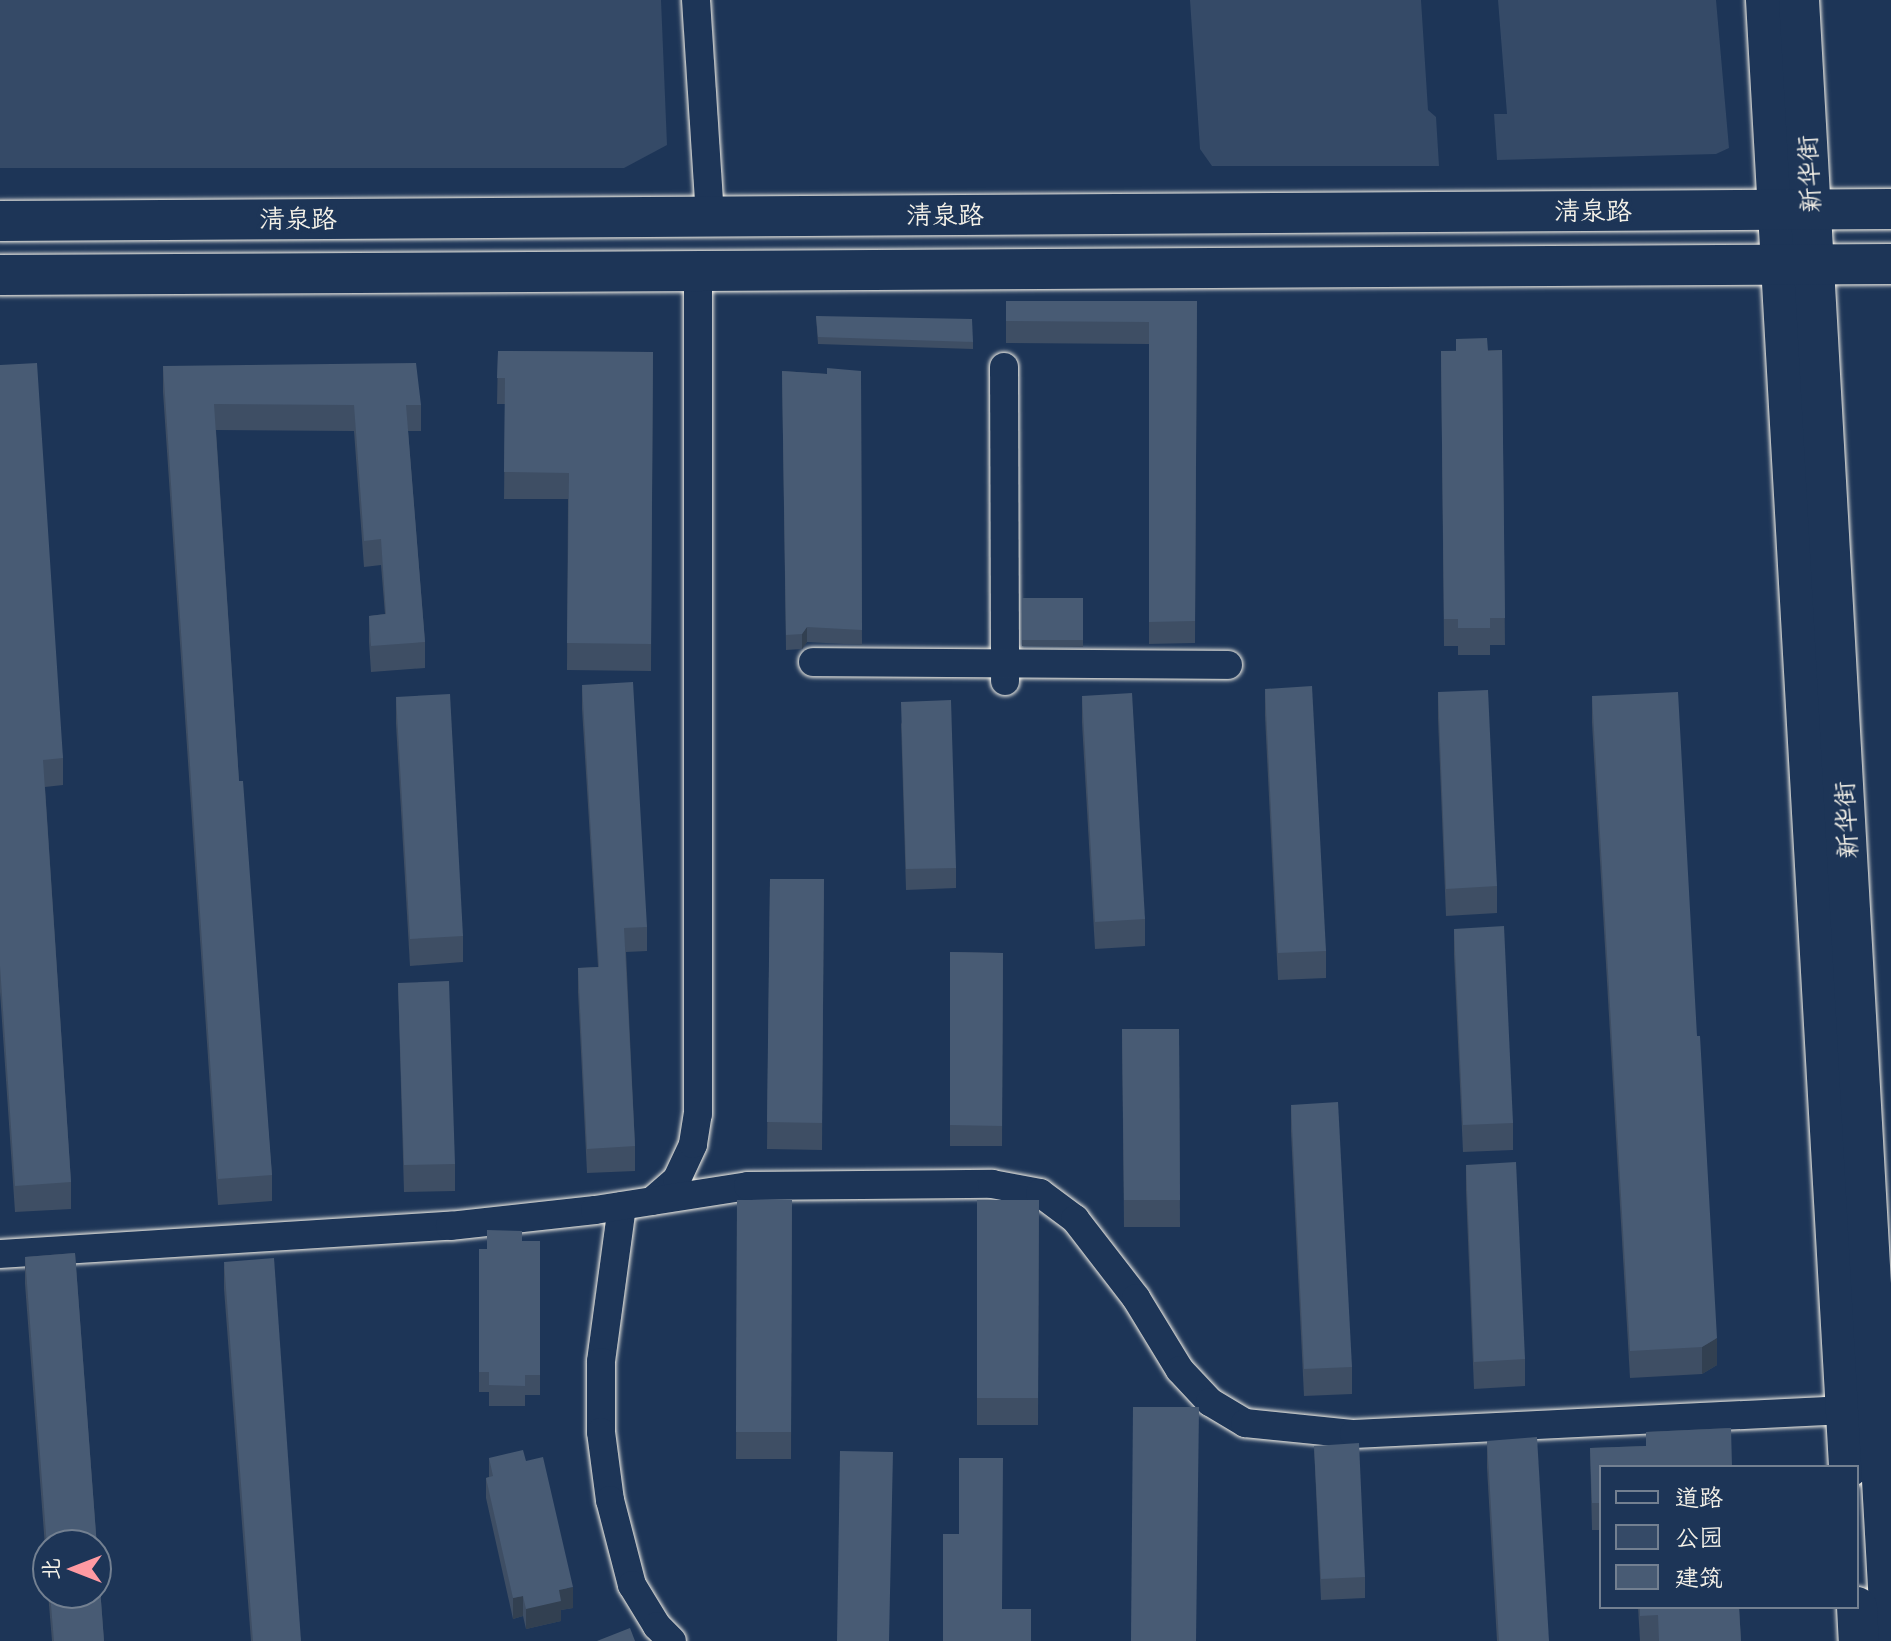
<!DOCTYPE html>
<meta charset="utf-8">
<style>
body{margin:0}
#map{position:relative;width:1891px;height:1641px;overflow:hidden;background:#1d3557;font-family:Delius,"LXGW WenKai TC",sans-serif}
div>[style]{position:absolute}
.green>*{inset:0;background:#354a67}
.roads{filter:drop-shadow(0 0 2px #f4f1e8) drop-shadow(0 0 2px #f4f1e8)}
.street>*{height:28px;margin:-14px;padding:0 14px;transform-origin:14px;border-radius:14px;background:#1d3557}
.secondary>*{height:40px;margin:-20px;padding:0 20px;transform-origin:20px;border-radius:20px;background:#1d3557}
.wall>*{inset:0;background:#3e4e64}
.shaded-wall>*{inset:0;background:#324051}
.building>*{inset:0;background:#485b74}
span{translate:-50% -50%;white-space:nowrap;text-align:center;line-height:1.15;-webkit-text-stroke:8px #1d3557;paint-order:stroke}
.street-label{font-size:26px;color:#f4f1e8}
.legend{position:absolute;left:1599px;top:1465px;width:260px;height:144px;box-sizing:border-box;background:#1d3557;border:2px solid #738091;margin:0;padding:10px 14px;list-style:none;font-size:24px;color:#f4f1e8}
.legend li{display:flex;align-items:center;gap:16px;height:40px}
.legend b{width:40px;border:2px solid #738091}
.north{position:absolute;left:32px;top:1529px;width:80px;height:80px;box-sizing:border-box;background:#1d3557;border:2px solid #738091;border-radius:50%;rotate:270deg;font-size:22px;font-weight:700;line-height:32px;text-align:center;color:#f4f1e8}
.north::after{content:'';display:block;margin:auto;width:28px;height:36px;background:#ff9aa2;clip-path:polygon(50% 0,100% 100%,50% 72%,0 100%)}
</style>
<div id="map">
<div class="green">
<div style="clip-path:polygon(0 0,661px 0,667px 145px,624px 168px,0 168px)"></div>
<div style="clip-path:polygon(1190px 0,1421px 0,1428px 110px,1436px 117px,1439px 166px,1212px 166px,1200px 149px)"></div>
<div style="clip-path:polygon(1498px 0,1716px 0,1729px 148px,1716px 154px,1497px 160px,1494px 114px,1507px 114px)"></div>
</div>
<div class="roads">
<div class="street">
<div style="left:696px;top:0;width:217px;rotate:86.3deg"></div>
<div style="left:1004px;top:367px;width:314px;rotate:89.8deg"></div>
<div style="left:813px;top:662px;width:415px;rotate:0.4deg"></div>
<div style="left:652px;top:1201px;width:33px;rotate:-41deg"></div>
<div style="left:677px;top:1179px;width:38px;rotate:-65deg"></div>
<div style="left:693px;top:1144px;width:30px;rotate:-81deg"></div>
<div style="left:698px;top:1114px;width:843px;rotate:-90deg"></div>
<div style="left:622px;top:1206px;width:157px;rotate:97.7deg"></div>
<div style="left:601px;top:1362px;width:70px;rotate:90deg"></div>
<div style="left:601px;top:1432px;width:69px;rotate:82.5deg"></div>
<div style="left:610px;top:1500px;width:88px;rotate:75.5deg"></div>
<div style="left:632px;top:1585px;width:48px;rotate:58.6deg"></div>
<div style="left:657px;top:1626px;width:21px;rotate:45deg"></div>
<div style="left:0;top:1254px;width:451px;rotate:-3.6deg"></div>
<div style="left:450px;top:1226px;width:146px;rotate:-6.3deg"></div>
<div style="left:595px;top:1210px;width:155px;rotate:-8.9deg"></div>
<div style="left:748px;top:1186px;width:244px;rotate:-0.5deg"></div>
<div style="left:992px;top:1184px;width:49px;rotate:10.6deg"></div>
<div style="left:1040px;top:1193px;width:44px;rotate:36.6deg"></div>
<div style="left:1075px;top:1219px;width:100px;rotate:52.3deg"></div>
<div style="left:1136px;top:1298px;width:84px;rotate:58.6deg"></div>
<div style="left:1180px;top:1370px;width:44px;rotate:46.8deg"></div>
<div style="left:1210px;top:1402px;width:41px;rotate:31deg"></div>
<div style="left:1245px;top:1423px;width:110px;rotate:5.8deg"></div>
<div style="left:1354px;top:1434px;width:493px;rotate:-2.8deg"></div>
</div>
<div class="secondary">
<div style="left:1766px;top:0;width:1469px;rotate:86.76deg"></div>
<div style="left:1799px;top:0;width:1644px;rotate:86.79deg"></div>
<div style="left:0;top:221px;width:1891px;rotate:-0.36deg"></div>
<div style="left:0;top:275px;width:1891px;rotate:-0.33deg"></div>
<div style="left:1857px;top:1607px;width:34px;rotate:87deg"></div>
</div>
</div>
<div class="wall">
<div style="clip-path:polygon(1006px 301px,1197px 301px,1195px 643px,1149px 644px,1149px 344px,1006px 343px)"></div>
<div style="clip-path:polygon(816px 316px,973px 342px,973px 349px,818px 344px)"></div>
<div style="clip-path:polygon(1502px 350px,1505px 645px,1490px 645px,1490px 655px,1458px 655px,1458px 646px,1444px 646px,1441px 351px)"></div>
<div style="clip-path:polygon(498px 351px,653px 352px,651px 671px,567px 670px,568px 499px,504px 499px,505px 404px,497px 404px)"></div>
<div style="clip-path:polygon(0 365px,63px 758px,63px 785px,45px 787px,71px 1182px,71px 1209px,15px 1212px,0 992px)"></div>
<div style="clip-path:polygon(163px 366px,421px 405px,421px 431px,408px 431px,425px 642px,425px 668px,371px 672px,369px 642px,369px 616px,385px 614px,381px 565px,364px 567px,354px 431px,216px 430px,239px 781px,272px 1175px,272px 1201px,218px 1205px,163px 392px)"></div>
<div style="clip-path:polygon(782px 371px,827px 374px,861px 371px,862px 645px,807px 642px,802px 649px,786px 650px)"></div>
<div style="clip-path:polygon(1022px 598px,1083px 598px,1083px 647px,1022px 646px)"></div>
<div style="clip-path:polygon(582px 685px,647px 927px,647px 951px,626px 952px,635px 1146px,635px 1171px,587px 1173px,578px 992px,578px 968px,598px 967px,582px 709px)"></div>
<div style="clip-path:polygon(1265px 689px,1326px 951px,1326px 978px,1278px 980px,1265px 716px)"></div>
<div style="clip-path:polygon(1438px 692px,1497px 886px,1497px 913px,1446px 916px,1438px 719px)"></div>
<div style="clip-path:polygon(1082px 696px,1145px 919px,1145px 946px,1095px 949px,1082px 723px)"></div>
<div style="clip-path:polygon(1592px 696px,1697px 1036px,1717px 1365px,1702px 1374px,1630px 1378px,1592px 723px)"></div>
<div style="clip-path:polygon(396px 697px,463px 936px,463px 962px,410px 966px,396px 724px)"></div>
<div style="clip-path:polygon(901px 722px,956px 868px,956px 888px,906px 890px)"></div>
<div style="clip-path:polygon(770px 879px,824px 879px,822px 1150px,767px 1149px)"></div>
<div style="clip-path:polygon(1454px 929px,1513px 1123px,1513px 1150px,1463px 1152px,1454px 955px)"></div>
<div style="clip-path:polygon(950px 952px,1003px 953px,1002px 1146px,950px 1146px)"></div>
<div style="clip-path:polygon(398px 983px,455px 1164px,455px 1191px,404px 1192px)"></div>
<div style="clip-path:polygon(1122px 1029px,1179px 1029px,1180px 1227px,1124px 1227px)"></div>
<div style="clip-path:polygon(1291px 1105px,1352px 1367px,1352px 1394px,1304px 1396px,1291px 1132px)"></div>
<div style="clip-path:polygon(1466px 1165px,1525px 1359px,1525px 1386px,1474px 1389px,1466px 1191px)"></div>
<div style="clip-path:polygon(737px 1200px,792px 1200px,791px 1459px,736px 1459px)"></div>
<div style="clip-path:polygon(977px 1200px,1039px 1200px,1038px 1425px,977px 1425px)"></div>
<div style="clip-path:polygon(522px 1241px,540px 1241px,540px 1395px,525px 1395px,525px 1406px,489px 1406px,489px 1392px,479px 1392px,479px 1249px,487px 1249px)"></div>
<div style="clip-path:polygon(75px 1253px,104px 1641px,52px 1641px,48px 1593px,96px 1593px,96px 1545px,48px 1545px,48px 1586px,25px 1284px,25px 1257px)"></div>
<div style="clip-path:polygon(224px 1262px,301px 1641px,251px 1641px,224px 1289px)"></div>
<div style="clip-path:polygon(1731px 1428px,1601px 1467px,1601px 1530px,1592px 1530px,1590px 1448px,1646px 1446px,1646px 1432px)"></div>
<div style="clip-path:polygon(1487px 1441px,1549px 1641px,1497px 1641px,1487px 1468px)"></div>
<div style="clip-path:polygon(1314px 1446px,1365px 1577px,1365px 1598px,1321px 1600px)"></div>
<div style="clip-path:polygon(489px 1458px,526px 1461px,573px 1608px,561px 1610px,561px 1621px,526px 1629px,523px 1616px,513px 1619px,486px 1498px,486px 1478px,489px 1477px)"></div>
<div style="clip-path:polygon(1638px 1607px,1739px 1607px,1741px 1641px,1640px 1641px)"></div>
</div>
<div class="shaded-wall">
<div style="clip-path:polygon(807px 627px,807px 642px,802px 649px,802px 634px)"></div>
<div style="clip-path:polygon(1717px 1338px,1717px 1365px,1702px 1374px,1702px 1347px)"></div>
<div style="clip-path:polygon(573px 1587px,573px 1608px,561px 1610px,561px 1621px,526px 1629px,526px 1609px,559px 1590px)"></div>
<div style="clip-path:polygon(523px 1596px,523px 1616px,513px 1619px,513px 1598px)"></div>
</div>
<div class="building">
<div style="clip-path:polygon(1006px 301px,1197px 301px,1195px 621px,1149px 622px,1149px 322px,1006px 321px)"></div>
<div style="clip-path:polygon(816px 316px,972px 319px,973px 342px,818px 337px)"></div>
<div style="clip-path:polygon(1487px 338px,1488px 351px,1502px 350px,1505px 618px,1490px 618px,1490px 628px,1458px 628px,1458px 619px,1444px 619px,1441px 351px,1456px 351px,1456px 339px)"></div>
<div style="clip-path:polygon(498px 351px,653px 352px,651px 644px,567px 643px,569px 473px,504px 472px,505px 378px,497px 378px)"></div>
<div style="clip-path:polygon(37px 363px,63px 758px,43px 760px,71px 1182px,15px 1186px,0 966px,0 365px)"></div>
<div style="clip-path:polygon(416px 363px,421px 405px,406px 405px,425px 642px,371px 646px,369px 616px,386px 614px,381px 539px,364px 541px,354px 405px,214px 404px,239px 781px,243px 781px,272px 1175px,218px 1179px,163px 366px)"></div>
<div style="clip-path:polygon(827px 368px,861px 371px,862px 630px,807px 627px,802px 634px,786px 635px,782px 371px,827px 374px)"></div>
<div style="clip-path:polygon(1022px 598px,1083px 598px,1083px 640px,1022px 640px)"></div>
<div style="clip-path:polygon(633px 682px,647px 927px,624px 928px,635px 1146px,587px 1149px,578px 968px,599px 967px,582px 685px)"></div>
<div style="clip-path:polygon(1312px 686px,1326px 951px,1278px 953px,1265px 689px)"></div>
<div style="clip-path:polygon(1488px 690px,1497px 886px,1446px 889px,1438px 692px)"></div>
<div style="clip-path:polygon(1678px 692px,1697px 1036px,1700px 1036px,1717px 1338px,1702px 1347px,1630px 1351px,1592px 696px)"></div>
<div style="clip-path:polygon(1132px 693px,1145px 919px,1095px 922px,1082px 696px)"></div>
<div style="clip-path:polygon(450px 694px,463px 936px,410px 939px,396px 697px)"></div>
<div style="clip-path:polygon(951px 700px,956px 868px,906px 869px,901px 702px)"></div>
<div style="clip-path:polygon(770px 879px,824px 879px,822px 1123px,767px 1122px)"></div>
<div style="clip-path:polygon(1504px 926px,1513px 1123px,1463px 1125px,1454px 929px)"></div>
<div style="clip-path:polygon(950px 952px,1003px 953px,1002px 1126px,950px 1125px)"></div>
<div style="clip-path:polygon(449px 981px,455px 1164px,404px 1165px,398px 983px)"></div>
<div style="clip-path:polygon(1122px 1029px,1179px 1029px,1180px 1200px,1124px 1200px)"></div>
<div style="clip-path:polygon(1338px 1102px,1352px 1367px,1304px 1369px,1291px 1105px)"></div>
<div style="clip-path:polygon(1516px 1162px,1525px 1359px,1474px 1362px,1466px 1165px)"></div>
<div style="clip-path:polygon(737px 1200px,792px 1200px,791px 1432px,736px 1432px)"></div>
<div style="clip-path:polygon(977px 1200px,1039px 1200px,1038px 1398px,977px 1398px)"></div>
<div style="clip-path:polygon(487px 1230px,522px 1231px,522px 1241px,540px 1241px,540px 1375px,525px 1375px,525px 1386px,489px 1385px,489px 1372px,479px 1372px,479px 1249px,487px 1249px)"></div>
<div style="clip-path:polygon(75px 1253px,104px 1641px,54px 1641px,50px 1593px,96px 1593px,96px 1545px,48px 1545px,48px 1560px,25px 1257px)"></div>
<div style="clip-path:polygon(274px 1258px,301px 1641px,253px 1641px,224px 1262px)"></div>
<div style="clip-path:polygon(1133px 1407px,1199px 1407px,1196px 1641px,1131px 1641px)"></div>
<div style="clip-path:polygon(1731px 1428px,1732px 1467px,1601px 1467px,1601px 1503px,1592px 1503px,1590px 1448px,1646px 1446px,1646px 1432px)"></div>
<div style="clip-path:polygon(1537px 1437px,1549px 1641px,1499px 1641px,1487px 1441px)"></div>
<div style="clip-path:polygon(1359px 1443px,1365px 1577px,1321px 1579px,1314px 1446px)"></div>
<div style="clip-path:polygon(523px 1450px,526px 1461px,543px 1457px,573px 1587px,559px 1590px,561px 1601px,526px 1609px,523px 1596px,513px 1598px,486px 1478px,493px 1476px,489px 1458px)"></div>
<div style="clip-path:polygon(840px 1451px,893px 1452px,889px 1641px,837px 1641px)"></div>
<div style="clip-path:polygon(959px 1458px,1003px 1458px,1002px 1609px,1031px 1609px,1031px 1641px,943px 1641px,943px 1534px,959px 1534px)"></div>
<div style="clip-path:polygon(1640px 1607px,1739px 1607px,1741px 1641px,1659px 1641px,1658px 1615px,1640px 1616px)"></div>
<div style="clip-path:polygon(630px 1628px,635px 1641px,597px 1641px)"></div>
</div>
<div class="street-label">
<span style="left:1809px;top:174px;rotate:-93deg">新华街</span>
<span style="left:1593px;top:211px">清泉路</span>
<span style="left:945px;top:215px">清泉路</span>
<span style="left:298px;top:219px">清泉路</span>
<span style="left:1846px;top:820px;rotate:-93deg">新华街</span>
</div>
<ul class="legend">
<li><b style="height:10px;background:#1d3557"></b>道路</li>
<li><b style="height:22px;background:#354a67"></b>公园</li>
<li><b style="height:22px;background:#485b74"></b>建筑</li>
</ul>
<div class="north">北</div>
</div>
